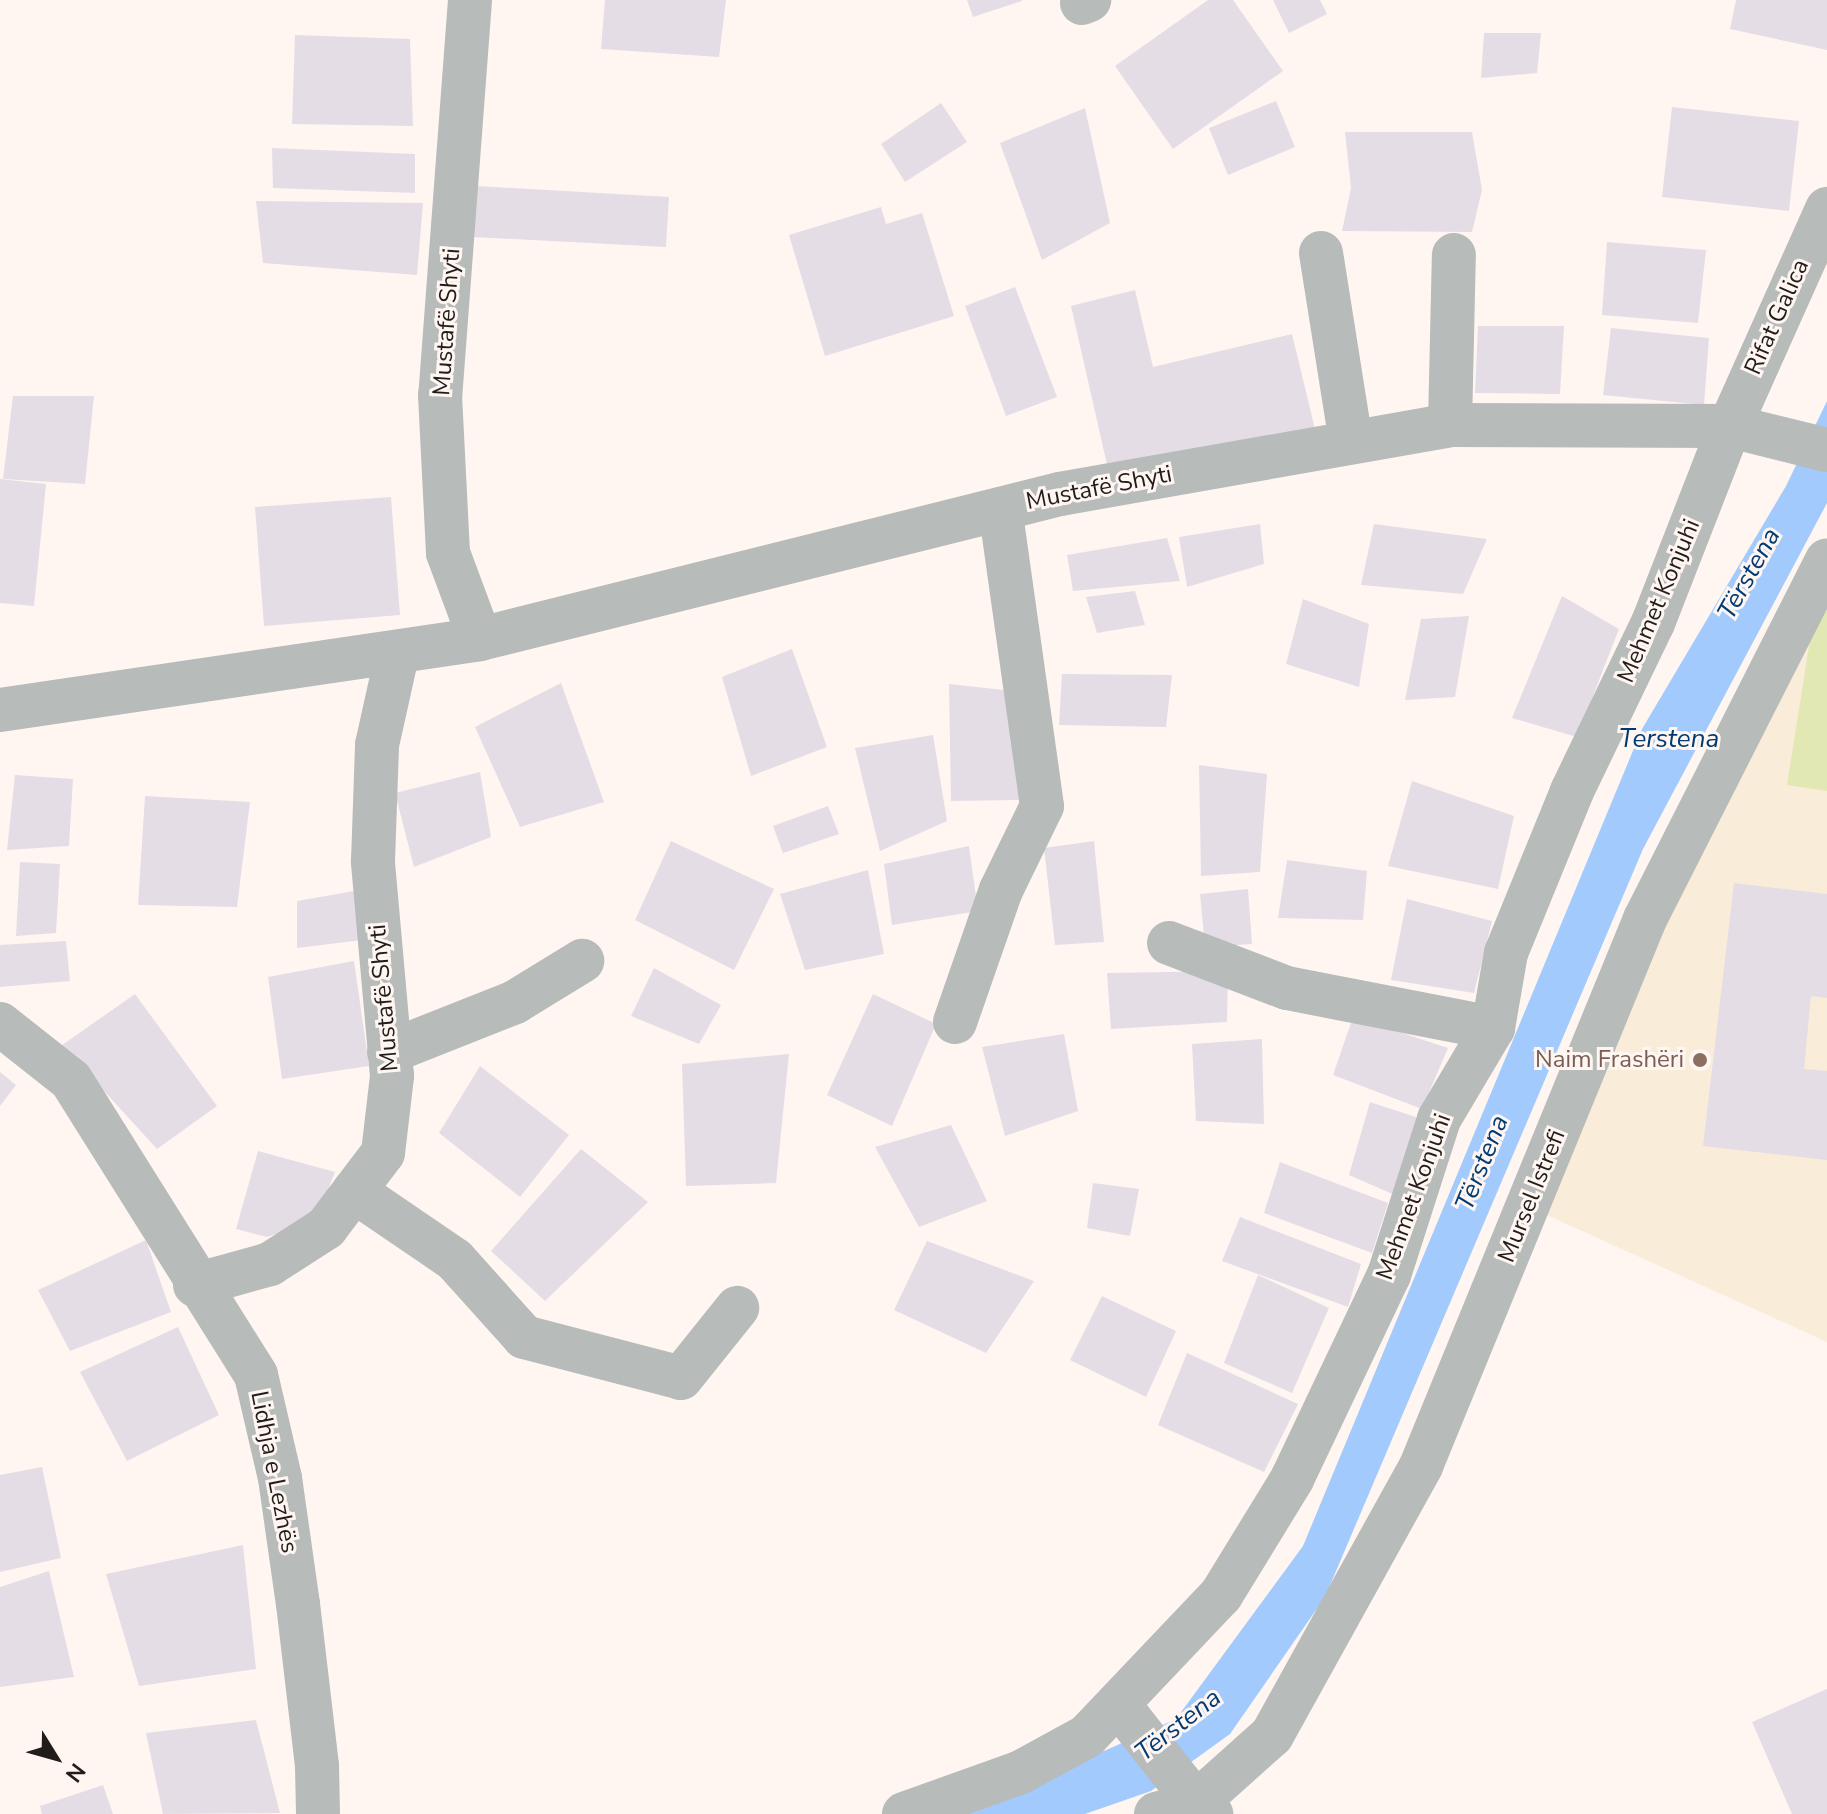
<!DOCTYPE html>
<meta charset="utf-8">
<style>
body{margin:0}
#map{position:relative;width:1827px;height:1814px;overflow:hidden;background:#fff6f2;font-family:"Nunito Sans",sans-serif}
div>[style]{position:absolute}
.education>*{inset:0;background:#f9ecd8}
.green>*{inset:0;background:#e2e8b3}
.water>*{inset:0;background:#a2cafc}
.building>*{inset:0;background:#e4dde6}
.street>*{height:44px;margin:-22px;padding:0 22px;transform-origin:22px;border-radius:22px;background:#b7bbb9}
.dots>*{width:22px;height:22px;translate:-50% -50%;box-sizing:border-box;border:4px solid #fff6f2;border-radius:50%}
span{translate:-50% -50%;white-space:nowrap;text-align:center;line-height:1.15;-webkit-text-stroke:6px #fff6f2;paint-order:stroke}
.street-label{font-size:24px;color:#211d1b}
.education-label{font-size:24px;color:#785e54}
.right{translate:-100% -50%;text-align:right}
.water-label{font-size:26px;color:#003b74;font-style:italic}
.north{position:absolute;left:16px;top:1718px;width:80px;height:80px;-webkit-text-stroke:6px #fff6f2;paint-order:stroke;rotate:127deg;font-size:22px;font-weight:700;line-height:32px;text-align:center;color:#211d1b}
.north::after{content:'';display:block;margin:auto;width:28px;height:36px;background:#211d1b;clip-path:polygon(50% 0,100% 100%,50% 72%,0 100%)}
</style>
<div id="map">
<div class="education">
<div style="clip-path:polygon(1827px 538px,1827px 1342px,1518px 1202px,1630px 917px)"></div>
</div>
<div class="green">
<div style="clip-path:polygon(1817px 596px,1827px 597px,1827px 791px,1787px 785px)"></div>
</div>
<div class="water">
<div style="clip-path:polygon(1827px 401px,1827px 503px,1643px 849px,1325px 1597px,1230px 1734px,1151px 1791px,1085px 1814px,962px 1814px,1176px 1719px,1303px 1546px,1642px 729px,1786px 486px)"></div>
</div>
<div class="building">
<div style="clip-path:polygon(605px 0,726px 0,719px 57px,601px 49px)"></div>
<div style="clip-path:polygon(967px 0,1022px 0,1022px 1px,973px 17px)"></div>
<div style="clip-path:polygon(1208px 0,1233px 0,1283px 71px,1173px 149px,1115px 66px)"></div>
<div style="clip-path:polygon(1273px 0,1320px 0,1327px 14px,1289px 33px)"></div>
<div style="clip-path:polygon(1736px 0,1827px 0,1827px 50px,1730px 29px)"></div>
<div style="clip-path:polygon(1484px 33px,1541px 33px,1537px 73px,1481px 78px)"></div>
<div style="clip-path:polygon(295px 35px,410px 39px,413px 126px,292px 124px)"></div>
<div style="clip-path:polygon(1276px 101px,1295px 147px,1228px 175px,1209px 128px)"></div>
<div style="clip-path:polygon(941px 103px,967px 142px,905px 182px,881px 144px)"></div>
<div style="clip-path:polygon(1672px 107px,1799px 121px,1789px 211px,1662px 197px)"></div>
<div style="clip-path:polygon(1085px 108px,1110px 223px,1042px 260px,1000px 143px)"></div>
<div style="clip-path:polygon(1345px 132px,1472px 132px,1482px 190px,1472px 232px,1342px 231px,1351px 188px)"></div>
<div style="clip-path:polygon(272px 148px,415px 154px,415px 193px,273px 188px)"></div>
<div style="clip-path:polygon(476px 186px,669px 197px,666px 247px,473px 237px)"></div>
<div style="clip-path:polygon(256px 201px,423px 203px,417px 275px,263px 263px)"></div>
<div style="clip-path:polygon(881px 207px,886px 224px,922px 213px,954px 316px,825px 356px,789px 235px)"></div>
<div style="clip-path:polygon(1607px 242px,1706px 250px,1698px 323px,1602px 315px)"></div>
<div style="clip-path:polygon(1015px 287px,1057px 397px,1006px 416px,965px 306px)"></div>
<div style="clip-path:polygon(1135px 290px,1153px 367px,1292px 334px,1315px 429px,1110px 478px,1071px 306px)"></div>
<div style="clip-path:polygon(1478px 326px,1564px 326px,1560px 394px,1475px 393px)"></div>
<div style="clip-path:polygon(1611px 328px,1709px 338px,1704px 405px,1603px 395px)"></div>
<div style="clip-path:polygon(13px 396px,94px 396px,85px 484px,3px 479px)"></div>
<div style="clip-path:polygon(0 479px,46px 484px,34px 606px,0 603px)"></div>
<div style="clip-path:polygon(391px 497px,400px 615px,264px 626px,255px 507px)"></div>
<div style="clip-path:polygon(1260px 524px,1264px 564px,1187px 587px,1179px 537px)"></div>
<div style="clip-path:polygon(1374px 524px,1487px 539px,1463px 594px,1361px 585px)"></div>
<div style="clip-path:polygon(1167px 538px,1180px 581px,1073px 591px,1067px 555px)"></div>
<div style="clip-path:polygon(1135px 591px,1145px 625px,1097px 633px,1086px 597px)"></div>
<div style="clip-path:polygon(1562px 596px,1619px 629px,1577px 737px,1512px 718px)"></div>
<div style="clip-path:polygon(1303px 599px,1369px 624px,1359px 687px,1286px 664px)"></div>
<div style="clip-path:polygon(1469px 616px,1455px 697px,1405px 700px,1421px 619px)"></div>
<div style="clip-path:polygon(792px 649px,827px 747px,751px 776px,722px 677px)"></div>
<div style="clip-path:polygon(1062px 674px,1172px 675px,1166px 727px,1059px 725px)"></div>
<div style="clip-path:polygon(561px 683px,604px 802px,520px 827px,475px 727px)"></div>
<div style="clip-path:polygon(949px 684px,1013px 691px,1022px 800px,951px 801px)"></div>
<div style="clip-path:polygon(933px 735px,947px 821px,880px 851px,855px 748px)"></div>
<div style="clip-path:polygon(1199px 765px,1267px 774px,1260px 872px,1201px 876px)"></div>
<div style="clip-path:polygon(480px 772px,491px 837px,414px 867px,395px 793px)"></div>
<div style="clip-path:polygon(15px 775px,73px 779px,69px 846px,7px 850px)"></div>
<div style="clip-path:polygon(1412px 781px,1514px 816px,1498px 889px,1388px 866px)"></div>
<div style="clip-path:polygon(145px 796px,250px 802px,237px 907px,138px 905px)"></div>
<div style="clip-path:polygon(828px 806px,839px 834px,783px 853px,773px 826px)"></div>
<div style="clip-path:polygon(671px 841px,774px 889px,734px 970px,635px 920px)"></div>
<div style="clip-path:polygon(1094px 841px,1104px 942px,1055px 945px,1044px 848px)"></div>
<div style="clip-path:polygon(969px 846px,978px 911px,892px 925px,884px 864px)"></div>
<div style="clip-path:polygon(1287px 860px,1367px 871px,1363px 920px,1278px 918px)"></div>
<div style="clip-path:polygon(20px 862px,60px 864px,56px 933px,16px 936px)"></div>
<div style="clip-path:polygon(868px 870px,884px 954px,805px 970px,780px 894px)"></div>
<div style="clip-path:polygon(1734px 883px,1827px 894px,1827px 998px,1811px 996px,1804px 1069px,1827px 1071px,1827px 1160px,1703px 1146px)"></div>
<div style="clip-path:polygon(1248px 889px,1252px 944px,1205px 947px,1200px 894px)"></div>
<div style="clip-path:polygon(360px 890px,362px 940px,297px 948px,297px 901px)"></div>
<div style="clip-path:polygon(1407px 899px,1492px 921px,1474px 993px,1391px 980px)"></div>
<div style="clip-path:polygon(66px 941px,70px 981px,0 987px,0 945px)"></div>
<div style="clip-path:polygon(354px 961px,369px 1066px,282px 1079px,268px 977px)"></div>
<div style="clip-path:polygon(654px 968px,721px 1005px,699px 1044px,631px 1016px)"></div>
<div style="clip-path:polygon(1228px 971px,1227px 1022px,1111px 1029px,1107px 973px)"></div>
<div style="clip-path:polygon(135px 994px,217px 1106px,157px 1149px,62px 1045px)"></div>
<div style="clip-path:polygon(873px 994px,936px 1024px,892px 1126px,827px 1095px)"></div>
<div style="clip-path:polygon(1353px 1017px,1448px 1048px,1422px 1109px,1333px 1075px)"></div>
<div style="clip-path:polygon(1064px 1034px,1078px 1111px,1005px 1136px,982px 1047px)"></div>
<div style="clip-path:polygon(1262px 1039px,1264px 1124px,1196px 1121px,1192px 1044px)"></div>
<div style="clip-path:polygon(789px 1054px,776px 1183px,686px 1186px,682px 1064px)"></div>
<div style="clip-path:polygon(480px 1066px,569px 1135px,520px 1197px,439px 1133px)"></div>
<div style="clip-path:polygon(0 1072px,16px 1085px,0 1106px)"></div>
<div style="clip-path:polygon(1370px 1102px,1422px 1119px,1397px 1196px,1349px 1175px)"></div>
<div style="clip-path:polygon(951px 1125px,987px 1201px,919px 1227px,875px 1147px)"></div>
<div style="clip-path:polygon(581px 1149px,648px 1202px,545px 1301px,491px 1251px)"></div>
<div style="clip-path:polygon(258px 1151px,335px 1172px,316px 1220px,267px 1237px,236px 1229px)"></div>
<div style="clip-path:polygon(1280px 1162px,1388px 1203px,1372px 1253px,1264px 1213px)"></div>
<div style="clip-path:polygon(1093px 1183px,1139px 1189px,1130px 1236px,1087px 1228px)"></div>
<div style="clip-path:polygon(1240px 1217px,1361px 1264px,1348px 1307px,1222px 1261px)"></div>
<div style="clip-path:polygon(146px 1240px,171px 1312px,70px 1351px,38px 1290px)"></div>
<div style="clip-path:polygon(927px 1241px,1034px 1281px,986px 1353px,894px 1310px)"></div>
<div style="clip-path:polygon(1258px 1275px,1329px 1308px,1292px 1393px,1224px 1363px)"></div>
<div style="clip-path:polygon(1102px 1296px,1176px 1331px,1146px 1397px,1070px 1360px)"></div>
<div style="clip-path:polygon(178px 1327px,219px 1415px,127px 1461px,80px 1372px)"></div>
<div style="clip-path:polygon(1187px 1353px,1298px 1404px,1264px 1472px,1158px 1425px)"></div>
<div style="clip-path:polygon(42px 1467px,61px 1558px,0 1572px,0 1475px)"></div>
<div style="clip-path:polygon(243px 1545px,256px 1669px,139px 1686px,106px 1574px)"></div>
<div style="clip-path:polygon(49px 1571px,74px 1677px,0 1687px,0 1587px)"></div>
<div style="clip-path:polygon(1827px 1689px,1827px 1814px,1792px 1814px,1752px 1722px)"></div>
<div style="clip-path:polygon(256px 1720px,280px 1813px,163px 1814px,146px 1733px)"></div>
<div style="clip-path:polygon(103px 1785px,113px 1814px,42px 1814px,40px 1806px)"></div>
</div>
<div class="street">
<div style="left:470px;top:0;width:396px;rotate:94.3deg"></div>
<div style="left:440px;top:395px;width:158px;rotate:87.1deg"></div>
<div style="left:448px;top:553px;width:92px;rotate:69.6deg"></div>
<div style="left:1082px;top:3px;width:8px;rotate:-23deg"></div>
<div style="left:1321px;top:253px;width:191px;rotate:81deg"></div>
<div style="left:1450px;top:425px;width:170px;rotate:-88.7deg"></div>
<div style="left:0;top:710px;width:485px;rotate:-8.4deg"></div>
<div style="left:480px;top:639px;width:598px;rotate:-14.04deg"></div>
<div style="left:1060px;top:494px;width:396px;rotate:-10deg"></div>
<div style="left:1450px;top:425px;width:280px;rotate:0.2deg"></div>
<div style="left:1730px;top:426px;width:100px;rotate:13.9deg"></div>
<div style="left:1169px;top:943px;width:126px;rotate:20.9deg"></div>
<div style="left:1287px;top:988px;width:210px;rotate:11deg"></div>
<div style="left:955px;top:1022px;width:140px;rotate:-70.8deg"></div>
<div style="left:1001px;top:890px;width:93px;rotate:-64deg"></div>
<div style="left:1042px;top:806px;width:300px;rotate:-98deg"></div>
<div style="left:0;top:1024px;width:90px;rotate:38.3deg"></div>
<div style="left:71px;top:1080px;width:348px;rotate:57.9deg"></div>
<div style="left:256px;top:1375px;width:106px;rotate:76.9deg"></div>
<div style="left:280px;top:1478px;width:127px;rotate:81.9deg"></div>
<div style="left:298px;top:1604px;width:163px;rotate:83.3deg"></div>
<div style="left:317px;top:1766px;width:48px;rotate:88.8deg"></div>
<div style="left:389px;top:1052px;width:136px;rotate:-21.6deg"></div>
<div style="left:515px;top:1002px;width:79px;rotate:-31.5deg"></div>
<div style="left:354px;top:1191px;width:122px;rotate:34.3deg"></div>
<div style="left:455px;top:1260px;width:103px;rotate:48.1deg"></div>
<div style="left:524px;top:1337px;width:162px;rotate:14.6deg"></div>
<div style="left:681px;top:1378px;width:90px;rotate:-51.3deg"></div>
<div style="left:195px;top:1285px;width:78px;rotate:-15.6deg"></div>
<div style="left:270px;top:1264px;width:67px;rotate:-32.7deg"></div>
<div style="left:326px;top:1228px;width:94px;rotate:-52.8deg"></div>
<div style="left:383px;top:1153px;width:78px;rotate:-83.3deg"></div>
<div style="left:392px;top:1076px;width:216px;rotate:-95.1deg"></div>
<div style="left:373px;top:861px;width:116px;rotate:-88deg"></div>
<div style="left:377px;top:745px;width:92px;rotate:-77.5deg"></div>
<div style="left:1119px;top:1705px;width:125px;rotate:51.8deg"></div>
<div style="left:1196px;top:1803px;width:19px;rotate:36deg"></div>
<div style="left:904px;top:1814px;width:124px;rotate:-19.7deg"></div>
<div style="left:1021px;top:1772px;width:75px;rotate:-28.6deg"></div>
<div style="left:1087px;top:1736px;width:195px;rotate:-46.5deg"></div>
<div style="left:1221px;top:1595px;width:136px;rotate:-58.5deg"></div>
<div style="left:1292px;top:1479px;width:226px;rotate:-64.6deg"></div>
<div style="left:1389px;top:1275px;width:164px;rotate:-72.2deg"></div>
<div style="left:1439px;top:1119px;width:106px;rotate:-59.3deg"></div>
<div style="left:1493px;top:1028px;width:76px;rotate:-80.2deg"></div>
<div style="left:1506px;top:953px;width:175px;rotate:-67.8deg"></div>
<div style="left:1572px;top:791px;width:187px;rotate:-64.3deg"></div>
<div style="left:1653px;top:623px;width:212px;rotate:-68.7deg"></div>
<div style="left:1730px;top:426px;width:238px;rotate:-65.9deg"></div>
<div style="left:1156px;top:1814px;width:41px;rotate:-15.4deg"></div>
<div style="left:1196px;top:1803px;width:102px;rotate:-41.8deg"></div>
<div style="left:1272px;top:1735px;width:308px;rotate:-61deg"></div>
<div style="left:1421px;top:1466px;width:591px;rotate:-67.73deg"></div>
<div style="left:1645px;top:919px;width:402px;rotate:-63.1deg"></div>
</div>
<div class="dots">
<div style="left:1700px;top:1060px;background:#8d6e63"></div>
</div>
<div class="street-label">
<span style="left:1777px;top:317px;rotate:-66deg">Rifat Galica</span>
<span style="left:447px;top:322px;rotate:-86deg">Mustafë Shyti</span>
<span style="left:1099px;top:488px;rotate:-11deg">Mustafë Shyti</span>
<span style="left:1659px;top:601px;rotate:-67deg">Mehmet Konjuhi</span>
<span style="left:384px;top:998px;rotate:-95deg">Mustafë Shyti</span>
<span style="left:1532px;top:1196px;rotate:-68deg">Mursel Istrefi</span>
<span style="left:1414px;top:1197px;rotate:-70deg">Mehmet Konjuhi</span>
<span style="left:274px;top:1472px;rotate:79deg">Lidhja e Lezhës</span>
</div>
<div class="education-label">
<span class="right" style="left:1684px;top:1060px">Naim Frashëri</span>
</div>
<div class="water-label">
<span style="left:1749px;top:574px;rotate:-61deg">Tërstena</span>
<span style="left:1669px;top:739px">Terstena</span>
<span style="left:1482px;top:1163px;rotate:-68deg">Tërstena</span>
<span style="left:1178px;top:1725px;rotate:-38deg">Tërstena</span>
</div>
<div class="north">N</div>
</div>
